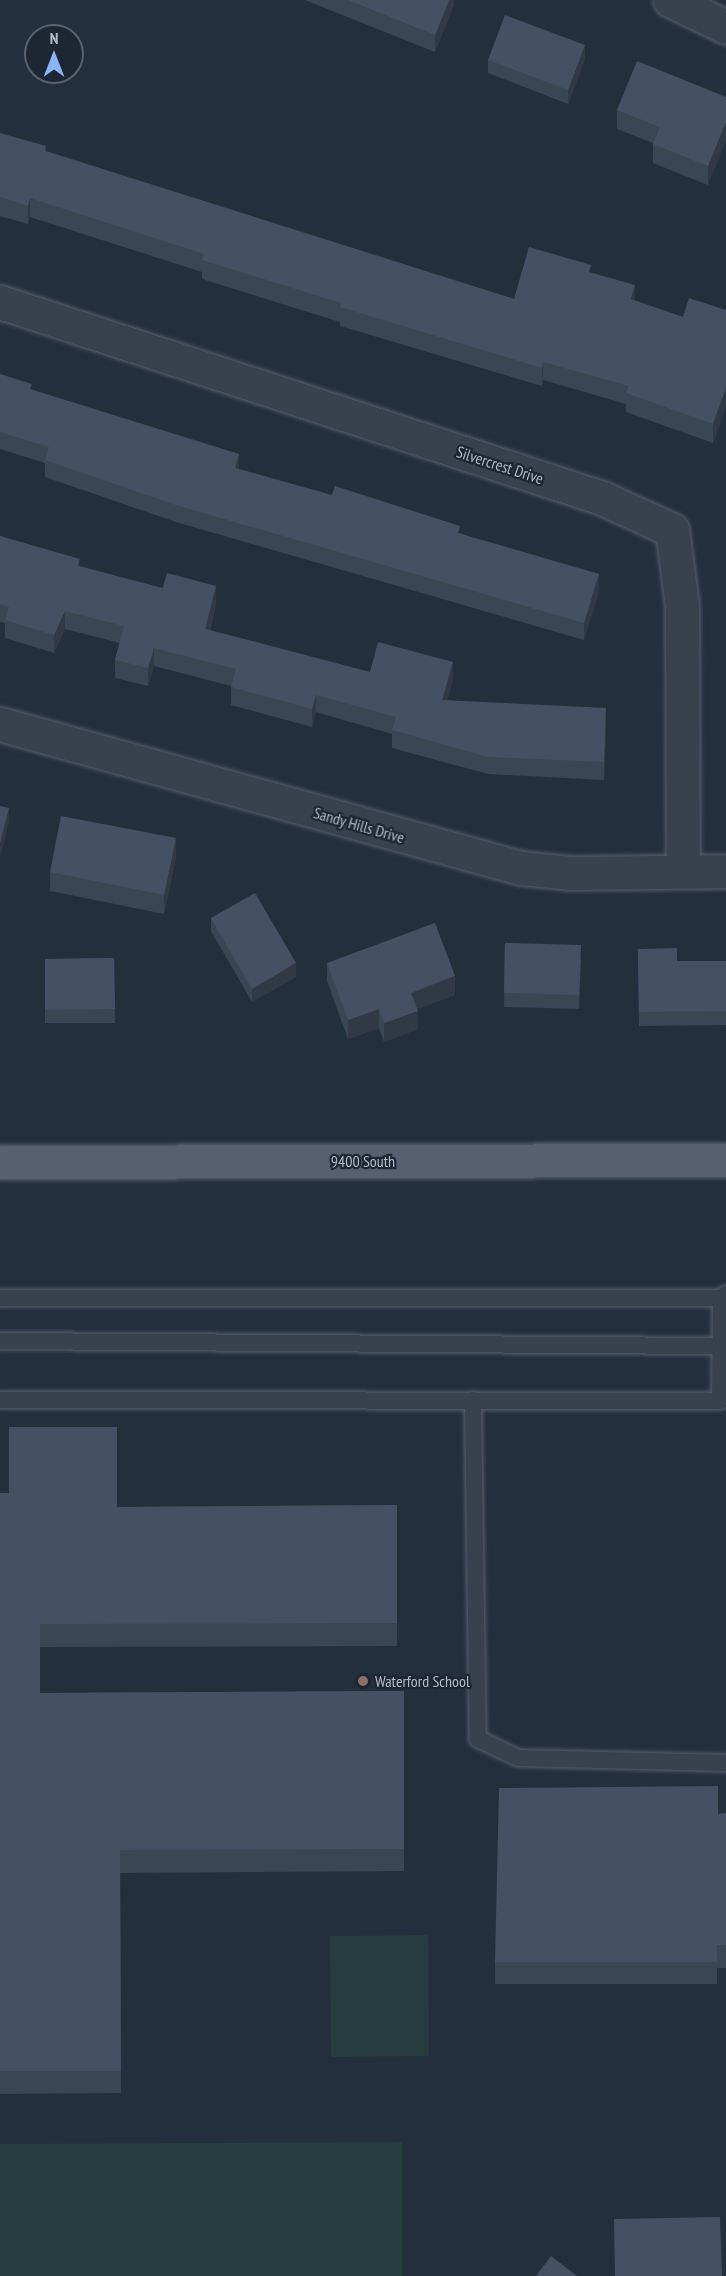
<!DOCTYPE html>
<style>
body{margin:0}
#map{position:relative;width:726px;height:2276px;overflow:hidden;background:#242f3e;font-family:"PT Sans Narrow",sans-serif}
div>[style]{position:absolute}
.green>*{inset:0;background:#263c3f}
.roads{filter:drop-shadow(0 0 2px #565f6c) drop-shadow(0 0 2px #565f6c)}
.service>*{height:16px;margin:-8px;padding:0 8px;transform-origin:8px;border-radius:8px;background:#38414e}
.minor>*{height:33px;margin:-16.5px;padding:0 16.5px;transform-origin:16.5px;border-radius:16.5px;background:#38414e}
.primary>*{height:33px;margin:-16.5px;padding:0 16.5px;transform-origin:16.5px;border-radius:16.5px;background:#56606e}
.wall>*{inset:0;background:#3b4654}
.shaded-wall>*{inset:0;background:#303945}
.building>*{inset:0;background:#455162}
.dots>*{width:16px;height:16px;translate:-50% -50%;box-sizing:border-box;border:3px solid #1d2633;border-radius:50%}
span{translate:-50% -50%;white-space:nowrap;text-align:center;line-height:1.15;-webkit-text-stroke:4.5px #1d2633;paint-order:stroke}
.street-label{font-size:16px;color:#b4bcc9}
.poi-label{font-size:16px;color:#b4bcc9}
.left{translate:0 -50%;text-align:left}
.north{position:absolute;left:24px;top:24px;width:60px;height:60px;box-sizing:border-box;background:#1d2633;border:2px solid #59626f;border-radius:50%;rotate:0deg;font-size:16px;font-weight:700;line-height:24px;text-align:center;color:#b4bcc9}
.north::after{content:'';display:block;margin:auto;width:21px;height:27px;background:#8ab4f8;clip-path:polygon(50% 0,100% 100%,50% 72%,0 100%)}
</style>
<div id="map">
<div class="green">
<div style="clip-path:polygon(428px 1935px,429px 2056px,331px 2057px,330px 1936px)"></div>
<div style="clip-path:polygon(402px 2142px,402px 2276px,0 2276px,0 2144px)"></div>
</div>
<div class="roads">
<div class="service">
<div style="left:0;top:1298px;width:721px"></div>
<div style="left:721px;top:1298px;width:6px;rotate:-39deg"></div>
<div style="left:0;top:1341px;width:720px;rotate:0.4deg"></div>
<div style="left:0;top:1400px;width:720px;rotate:0.08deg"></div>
<div style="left:720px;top:1401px;width:103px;rotate:-89.4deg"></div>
<div style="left:473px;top:1400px;width:339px;rotate:89.2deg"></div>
<div style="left:478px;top:1739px;width:44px;rotate:25.4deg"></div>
<div style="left:518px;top:1758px;width:208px;rotate:1.4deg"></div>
</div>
<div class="minor">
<div style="left:670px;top:0;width:62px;rotate:25.7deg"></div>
<div style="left:0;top:302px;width:633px;rotate:18.03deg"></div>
<div style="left:602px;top:498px;width:77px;rotate:24.6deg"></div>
<div style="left:672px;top:530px;width:76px;rotate:82.4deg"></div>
<div style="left:682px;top:605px;width:266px;rotate:89.8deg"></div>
<div style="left:0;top:724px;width:541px;rotate:15.45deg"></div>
<div style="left:521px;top:868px;width:49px;rotate:5.8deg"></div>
<div style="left:570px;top:873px;width:156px;rotate:-0.7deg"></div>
</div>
<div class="primary">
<div style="left:0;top:1162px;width:726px;rotate:-0.16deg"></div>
</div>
</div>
<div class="wall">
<div style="clip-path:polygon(305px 0,454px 0,454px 5px,435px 52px)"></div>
<div style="clip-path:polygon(585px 59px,568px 104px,488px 73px,488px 60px)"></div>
<div style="clip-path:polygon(726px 97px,708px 185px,653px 163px,653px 143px,617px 129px,617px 110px)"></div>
<div style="clip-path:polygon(0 133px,46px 151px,514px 299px,591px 273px,635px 301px,683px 317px,726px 310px,726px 406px,713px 443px,626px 412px,626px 404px,543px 380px,542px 386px,340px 326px,340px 322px,202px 279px,202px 272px,30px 217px,28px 224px,0 216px)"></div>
<div style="clip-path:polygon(0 374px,32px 390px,239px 469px,460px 533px,599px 592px,584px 640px,176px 522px,45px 477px,45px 463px,0 449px)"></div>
<div style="clip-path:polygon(0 536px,80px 566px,216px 604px,210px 630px,370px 672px,453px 680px,447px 700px,606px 726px,604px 780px,488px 774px,392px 748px,392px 734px,316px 712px,312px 727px,231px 705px,231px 686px,154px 666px,148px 686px,115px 678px,115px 660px,120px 643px,65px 629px,54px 653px,5px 638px,5px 623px,0 622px)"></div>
<div style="clip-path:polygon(176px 857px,164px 914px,50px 891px,50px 872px)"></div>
<div style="clip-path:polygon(211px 918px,296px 977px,252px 1002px,211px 931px)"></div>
<div style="clip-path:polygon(505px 943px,581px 959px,579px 1009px,504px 1007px)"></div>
<div style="clip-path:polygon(638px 949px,677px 961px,726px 961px,726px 1025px,639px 1026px)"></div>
<div style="clip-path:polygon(114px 958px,115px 1023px,45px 1023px,45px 959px)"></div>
<div style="clip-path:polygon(327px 963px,455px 995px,417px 1009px,418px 1029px,384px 1042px,379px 1028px,348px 1039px,327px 981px)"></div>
<div style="clip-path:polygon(0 1493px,117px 1507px,397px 1505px,397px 1646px,40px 1647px,40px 1693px,404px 1691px,404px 1871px,120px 1873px,121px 2093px,0 2094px)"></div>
<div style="clip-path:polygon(726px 1813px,726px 1968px,717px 1968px,717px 1984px,495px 1984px,495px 1962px,718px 1814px)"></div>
</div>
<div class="shaded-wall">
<div style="clip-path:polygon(449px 0,454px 0,454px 5px,435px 52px,435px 35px)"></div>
<div style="clip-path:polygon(585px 45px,585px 59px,568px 104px,568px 90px)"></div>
<div style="clip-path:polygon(726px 122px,726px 141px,708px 185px,708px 166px)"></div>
<div style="clip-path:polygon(30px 198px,30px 217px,28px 224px,28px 206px)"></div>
<div style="clip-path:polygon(635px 285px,635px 304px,631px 299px)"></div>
<div style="clip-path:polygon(543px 362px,543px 380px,542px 386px,542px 368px)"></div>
<div style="clip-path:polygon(726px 387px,726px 406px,713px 443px,713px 424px)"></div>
<div style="clip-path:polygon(239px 454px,239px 471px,235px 468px)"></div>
<div style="clip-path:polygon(599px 574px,599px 592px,584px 640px,584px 623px)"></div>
<div style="clip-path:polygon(216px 586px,216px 604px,205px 646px,205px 629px)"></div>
<div style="clip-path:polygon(65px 611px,65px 629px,54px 653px,54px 635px)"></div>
<div style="clip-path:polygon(154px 648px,154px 666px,148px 686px,148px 668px)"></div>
<div style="clip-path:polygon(453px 662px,453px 680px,442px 717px,442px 700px)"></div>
<div style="clip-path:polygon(316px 695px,316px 712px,312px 727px,312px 709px)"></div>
<div style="clip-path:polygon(606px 708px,606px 726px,604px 780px,604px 762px)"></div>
<div style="clip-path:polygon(9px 808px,9px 822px,0 858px,0 844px)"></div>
<div style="clip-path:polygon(176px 838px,176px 857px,164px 914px,164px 895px)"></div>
<div style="clip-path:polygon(296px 963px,296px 977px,252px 1002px,252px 989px)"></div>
<div style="clip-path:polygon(455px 976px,455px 995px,411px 1011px,411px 993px)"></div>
<div style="clip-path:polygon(379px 1009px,379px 1028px,348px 1039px,348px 1020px)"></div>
<div style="clip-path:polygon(418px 1011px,418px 1029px,384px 1042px,384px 1023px)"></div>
</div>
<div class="building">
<div style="clip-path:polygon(348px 0,449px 0,435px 35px)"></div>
<div style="clip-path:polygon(505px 15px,585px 45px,568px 90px,488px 60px)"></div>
<div style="clip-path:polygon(637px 61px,726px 97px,726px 122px,708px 166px,653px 144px,660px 127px,617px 110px)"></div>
<div style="clip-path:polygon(0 133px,46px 146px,45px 151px,514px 299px,529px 247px,591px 265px,589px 272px,635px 285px,631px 299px,683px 317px,689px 298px,726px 310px,726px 387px,713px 424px,626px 393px,629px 386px,543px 362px,542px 368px,340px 307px,341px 303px,202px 260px,204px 254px,30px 198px,28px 206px,0 197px)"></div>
<div style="clip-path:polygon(0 374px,32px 384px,30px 389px,239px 454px,235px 468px,332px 495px,335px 486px,460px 526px,458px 533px,599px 574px,584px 623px,176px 505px,45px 460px,49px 447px,0 432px)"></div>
<div style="clip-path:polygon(0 536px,80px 559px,78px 566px,163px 588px,167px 573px,216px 586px,205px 629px,370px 672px,378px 642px,453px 662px,442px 700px,606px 708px,604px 762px,488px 757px,392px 730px,396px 717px,316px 695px,312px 709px,231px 687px,236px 669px,154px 648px,148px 668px,115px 660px,124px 626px,65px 611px,54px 635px,5px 620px,9px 607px,0 604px)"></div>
<div style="clip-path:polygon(0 806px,9px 808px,0 844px)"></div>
<div style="clip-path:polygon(61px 816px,176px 838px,164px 895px,50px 872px)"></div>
<div style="clip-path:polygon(255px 893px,296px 963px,252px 989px,211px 918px)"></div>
<div style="clip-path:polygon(435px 923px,455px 976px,411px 993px,418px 1011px,384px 1023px,379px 1009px,348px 1020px,327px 963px)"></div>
<div style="clip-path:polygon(505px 943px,581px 945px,579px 995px,504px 993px)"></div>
<div style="clip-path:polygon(677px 948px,677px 961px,726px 961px,726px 1011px,639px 1012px,638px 949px)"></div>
<div style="clip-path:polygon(114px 958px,115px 1009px,45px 1010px,45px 959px)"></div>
<div style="clip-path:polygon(9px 1427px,117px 1427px,117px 1507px,397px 1505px,397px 1623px,40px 1624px,40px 1693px,404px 1691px,404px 1849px,120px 1850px,121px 2071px,0 2071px,0 1493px,9px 1493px)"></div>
<div style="clip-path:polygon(718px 1786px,718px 1814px,726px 1813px,726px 1945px,717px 1945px,717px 1962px,495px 1962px,499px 1788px)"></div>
<div style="clip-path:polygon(720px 2217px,722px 2276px,615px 2276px,614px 2219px)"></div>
<div style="clip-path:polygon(551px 2256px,577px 2276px,536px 2276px)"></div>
</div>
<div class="dots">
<div style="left:363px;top:1681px;background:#8d6e63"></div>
</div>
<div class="street-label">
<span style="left:500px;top:465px;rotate:18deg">Silvercrest Drive</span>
<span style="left:359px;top:825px;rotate:16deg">Sandy Hills Drive</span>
<span style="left:363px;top:1161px">9400 South</span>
</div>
<div class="poi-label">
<span class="left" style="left:375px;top:1681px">Waterford School</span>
</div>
<div class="north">N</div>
</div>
